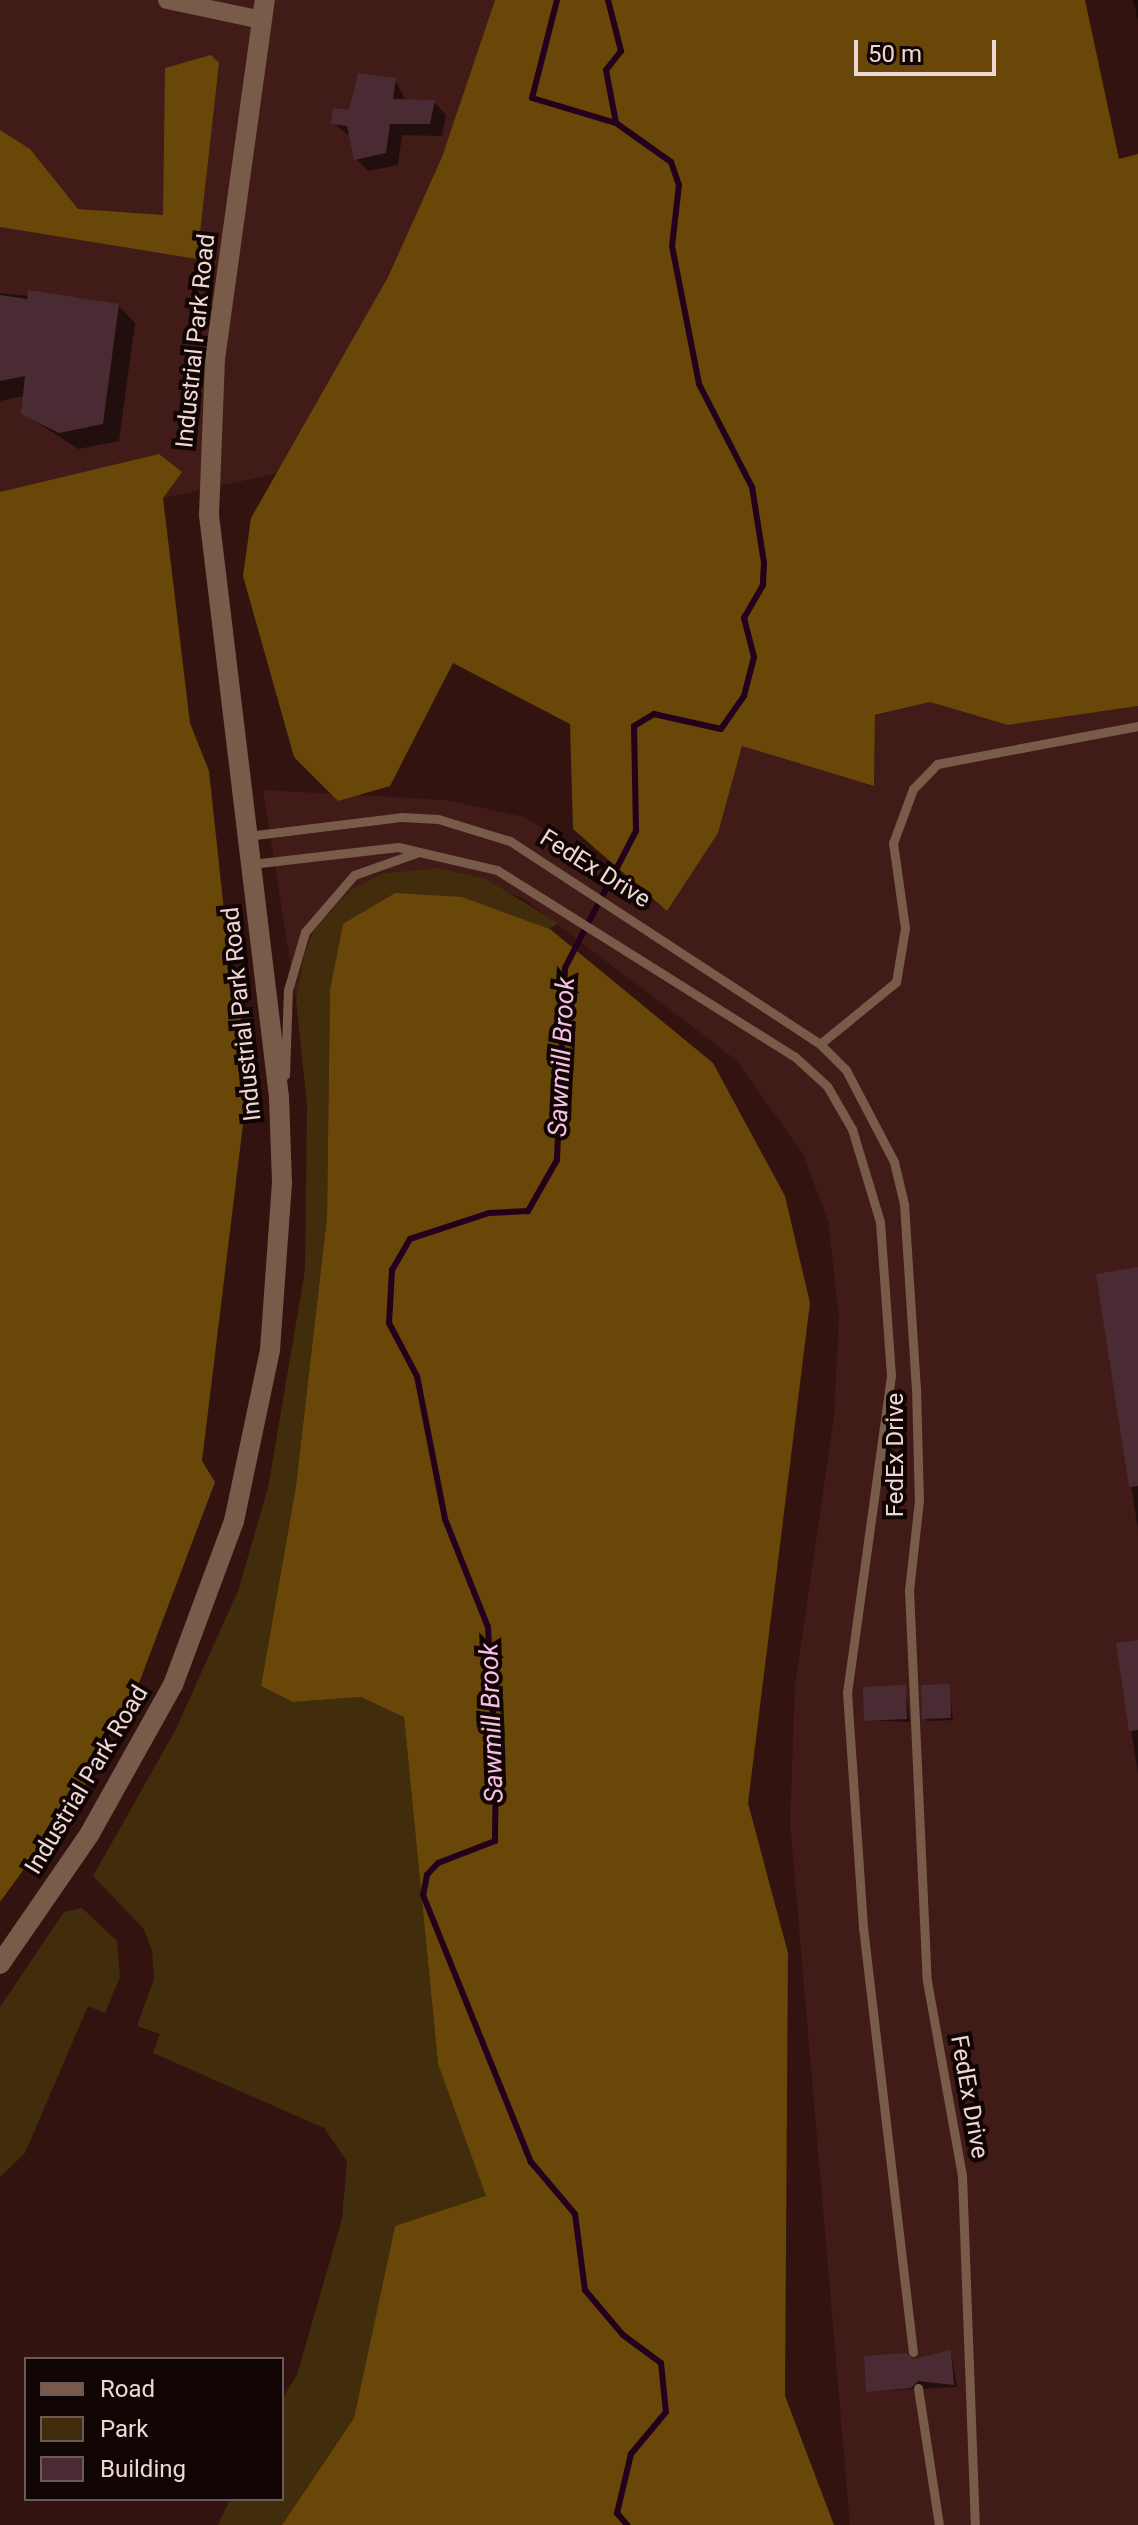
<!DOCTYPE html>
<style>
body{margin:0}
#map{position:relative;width:1138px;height:2525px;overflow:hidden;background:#321310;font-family:Roboto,sans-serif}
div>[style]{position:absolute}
.built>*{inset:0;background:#401b17}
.green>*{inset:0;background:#412d0b}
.forest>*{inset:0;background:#684708}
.shadow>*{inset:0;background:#0007}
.stream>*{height:6px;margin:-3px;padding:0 3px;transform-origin:3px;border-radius:3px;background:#23001b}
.building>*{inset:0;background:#4b2b33}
.service>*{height:9px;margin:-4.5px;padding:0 4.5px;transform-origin:4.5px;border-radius:4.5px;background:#785b49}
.minor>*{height:18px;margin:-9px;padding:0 9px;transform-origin:9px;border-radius:9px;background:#785b49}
.tertiary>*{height:20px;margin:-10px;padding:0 10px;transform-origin:10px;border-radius:10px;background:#785b49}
span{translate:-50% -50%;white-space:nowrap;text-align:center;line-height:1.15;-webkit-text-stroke:8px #110504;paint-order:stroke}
.street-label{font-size:24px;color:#eed8d5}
.water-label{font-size:26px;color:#f7bfe5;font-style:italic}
.legend{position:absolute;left:24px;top:2357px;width:260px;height:144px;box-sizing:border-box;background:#110504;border:2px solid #695958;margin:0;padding:10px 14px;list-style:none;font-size:24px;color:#eed8d5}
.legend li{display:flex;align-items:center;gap:16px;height:40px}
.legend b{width:40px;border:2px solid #695958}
.scale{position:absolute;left:854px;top:40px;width:142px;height:36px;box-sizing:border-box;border:4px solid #eed8d5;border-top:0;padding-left:10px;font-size:24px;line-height:28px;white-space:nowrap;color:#eed8d5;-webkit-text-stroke:6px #110504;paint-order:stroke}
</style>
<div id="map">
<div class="built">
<div style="clip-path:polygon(0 0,495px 0,442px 157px,388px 277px,279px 473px,0 534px)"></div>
<div style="clip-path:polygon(930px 702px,1008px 725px,1138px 706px,1138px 2525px,850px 2525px,790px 1822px,795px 1686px,834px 1416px,839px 1317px,828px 1221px,803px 1154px,736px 1060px,523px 898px,438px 868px,384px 873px,304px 956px,296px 1000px,263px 790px,445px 800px,525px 817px,667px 910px,718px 833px,742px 746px,874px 786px,875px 716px)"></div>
</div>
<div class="green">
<div style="clip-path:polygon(438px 868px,486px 879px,558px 923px,550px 929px,462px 897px,343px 924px,330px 989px,327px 1217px,296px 1486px,261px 1686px,293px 1702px,361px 1697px,404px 1716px,438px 2064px,487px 2197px,395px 2226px,354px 2418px,282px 2525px,218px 2525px,230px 2499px,282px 2499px,282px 2399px,297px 2375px,342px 2219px,347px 2161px,324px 2128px,153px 2053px,160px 2034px,137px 2026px,154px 1979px,152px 1950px,143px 1928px,93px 1876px,175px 1731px,238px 1591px,268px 1488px,305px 1270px,307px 1105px,296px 1000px,304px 956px,314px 930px,352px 889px,384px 873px)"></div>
<div style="clip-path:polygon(82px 1908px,117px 1941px,120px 1977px,105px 2013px,88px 2006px,25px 2153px,0 2177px,0 2007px,64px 1912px)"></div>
</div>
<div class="forest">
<div style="clip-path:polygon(495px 0,1085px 0,1119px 159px,1138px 154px,1138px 706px,1008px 725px,930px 702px,875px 715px,874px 786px,742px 746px,718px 833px,667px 911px,573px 829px,570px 724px,453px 663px,390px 786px,338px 801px,294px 757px,243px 576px,251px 518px,388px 277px,442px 157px)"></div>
<div style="clip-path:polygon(211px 55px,219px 63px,200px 233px,206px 253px,197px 259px,0 227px,0 130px,30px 149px,78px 209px,163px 215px,165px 68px)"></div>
<div style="clip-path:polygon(159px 454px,182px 472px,163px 498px,190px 723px,209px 771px,229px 957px,250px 1067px,202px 1461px,215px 1482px,139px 1683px,85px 1785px,0 1902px,0 492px)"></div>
<div style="clip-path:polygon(395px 893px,462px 897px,550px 929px,713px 1063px,785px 1196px,810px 1303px,748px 1803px,788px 1953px,785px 2396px,834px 2525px,282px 2525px,354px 2418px,395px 2226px,486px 2196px,438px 2064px,404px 1717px,361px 1697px,293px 1702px,261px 1686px,296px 1486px,327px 1217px,330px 989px,343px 924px)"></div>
</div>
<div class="shadow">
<div style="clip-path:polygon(1133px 0,1138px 0,1138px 20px)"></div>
<div style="clip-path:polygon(395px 80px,406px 101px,434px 102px,446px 115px,442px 136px,402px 135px,398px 165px,368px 171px,356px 159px,351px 137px,333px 123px)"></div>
<div style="clip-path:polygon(0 293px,118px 305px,135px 323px,119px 441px,78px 449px,23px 413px,25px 396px,0 401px)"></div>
<div style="clip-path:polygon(1138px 1269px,1138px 1529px,1098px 1275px)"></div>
<div style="clip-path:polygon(1138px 1642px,1138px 1774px,1118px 1645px)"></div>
<div style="clip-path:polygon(949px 1686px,953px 1720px,928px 1721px,924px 1718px)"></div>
<div style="clip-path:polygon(905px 1687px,910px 1722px,866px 1720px)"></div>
<div style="clip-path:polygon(951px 2352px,957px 2387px,868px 2391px,913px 2362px)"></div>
</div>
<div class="stream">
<div style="left:557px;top:0;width:101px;rotate:104.3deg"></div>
<div style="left:532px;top:98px;width:88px;rotate:16.6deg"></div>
<div style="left:616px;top:123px;width:67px;rotate:35.3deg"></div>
<div style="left:671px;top:162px;width:24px;rotate:71deg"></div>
<div style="left:679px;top:185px;width:61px;rotate:96.5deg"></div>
<div style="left:672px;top:246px;width:141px;rotate:78.9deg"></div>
<div style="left:699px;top:384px;width:116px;rotate:62.8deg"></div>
<div style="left:752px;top:487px;width:77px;rotate:81deg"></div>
<div style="left:764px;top:563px;width:22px;rotate:93deg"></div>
<div style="left:763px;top:585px;width:38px;rotate:120deg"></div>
<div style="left:744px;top:618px;width:40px;rotate:75.6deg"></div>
<div style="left:754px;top:657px;width:40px;rotate:104.4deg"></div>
<div style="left:744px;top:696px;width:40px;rotate:124.9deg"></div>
<div style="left:721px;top:729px;width:69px;rotate:-167.4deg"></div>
<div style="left:654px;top:714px;width:23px;rotate:149deg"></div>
<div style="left:634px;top:726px;width:105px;rotate:88.9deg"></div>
<div style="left:636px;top:831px;width:154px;rotate:117.4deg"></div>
<div style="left:565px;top:968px;width:192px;rotate:92.4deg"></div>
<div style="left:557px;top:1160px;width:59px;rotate:119.6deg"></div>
<div style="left:528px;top:1211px;width:39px;rotate:177deg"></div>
<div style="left:489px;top:1213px;width:83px;rotate:161.8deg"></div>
<div style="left:410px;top:1239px;width:36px;rotate:120deg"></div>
<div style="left:392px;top:1270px;width:53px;rotate:93.2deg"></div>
<div style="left:389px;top:1323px;width:60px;rotate:62.2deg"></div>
<div style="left:417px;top:1376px;width:146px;rotate:78.9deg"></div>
<div style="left:445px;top:1519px;width:116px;rotate:68.3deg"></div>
<div style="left:488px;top:1627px;width:138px;rotate:86.7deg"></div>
<div style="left:496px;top:1765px;width:76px;rotate:90.8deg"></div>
<div style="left:495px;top:1841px;width:61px;rotate:158.9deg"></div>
<div style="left:438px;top:1863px;width:16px;rotate:133deg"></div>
<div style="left:427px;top:1875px;width:20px;rotate:101deg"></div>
<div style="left:423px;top:1895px;width:288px;rotate:68deg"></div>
<div style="left:531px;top:2162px;width:68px;rotate:49.8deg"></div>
<div style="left:575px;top:2214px;width:77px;rotate:82.5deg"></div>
<div style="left:585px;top:2290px;width:59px;rotate:49.8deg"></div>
<div style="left:623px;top:2335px;width:47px;rotate:36.4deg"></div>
<div style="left:661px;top:2363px;width:49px;rotate:84.2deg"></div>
<div style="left:666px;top:2412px;width:55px;rotate:129.8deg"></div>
<div style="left:631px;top:2454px;width:61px;rotate:103.3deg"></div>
<div style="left:617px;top:2513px;width:16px;rotate:50deg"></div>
<div style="left:608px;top:0;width:53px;rotate:75.7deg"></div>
<div style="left:621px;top:51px;width:24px;rotate:128deg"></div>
<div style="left:606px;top:70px;width:54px;rotate:79.3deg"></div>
</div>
<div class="building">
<div style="clip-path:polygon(358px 73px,396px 78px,393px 99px,435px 100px,430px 124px,390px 124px,386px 153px,354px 160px,347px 126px,331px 124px,333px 108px,349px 110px)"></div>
<div style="clip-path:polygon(28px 290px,119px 304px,103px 424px,59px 433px,21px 414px,25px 376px,0 381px,0 295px,27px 299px)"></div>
<div style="clip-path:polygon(1138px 1267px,1138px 1486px,1129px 1487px,1096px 1274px)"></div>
<div style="clip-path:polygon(1138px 1640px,1138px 1730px,1129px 1731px,1116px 1643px)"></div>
<div style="clip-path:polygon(950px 1684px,951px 1718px,922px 1719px,921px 1685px)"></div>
<div style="clip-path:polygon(906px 1685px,907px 1719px,864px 1721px,863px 1687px)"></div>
<div style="clip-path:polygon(951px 2350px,954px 2385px,918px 2381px,911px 2388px,866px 2392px,864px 2356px,906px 2353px,913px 2359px)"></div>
</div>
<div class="service">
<div style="left:247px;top:836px;width:155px;rotate:-7deg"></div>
<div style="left:401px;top:817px;width:37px;rotate:3deg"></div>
<div style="left:438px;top:819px;width:75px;rotate:17deg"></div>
<div style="left:510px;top:841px;width:371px;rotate:33.2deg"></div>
<div style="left:820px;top:1044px;width:37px;rotate:45deg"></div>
<div style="left:846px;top:1070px;width:104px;rotate:62.4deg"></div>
<div style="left:894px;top:1162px;width:43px;rotate:76.6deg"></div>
<div style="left:904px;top:1204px;width:184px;rotate:86.3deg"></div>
<div style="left:916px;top:1388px;width:112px;rotate:88.5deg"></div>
<div style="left:919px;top:1500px;width:91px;rotate:96.3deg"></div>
<div style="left:909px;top:1590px;width:391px;rotate:87.4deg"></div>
<div style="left:927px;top:1981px;width:197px;rotate:79.8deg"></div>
<div style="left:962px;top:2175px;width:350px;rotate:87.9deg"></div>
<div style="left:251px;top:864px;width:148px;rotate:-6.6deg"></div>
<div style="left:398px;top:847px;width:102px;rotate:13.1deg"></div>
<div style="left:497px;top:870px;width:350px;rotate:32.1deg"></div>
<div style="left:794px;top:1056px;width:45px;rotate:42.3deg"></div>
<div style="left:827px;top:1086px;width:50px;rotate:59.8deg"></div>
<div style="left:852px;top:1129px;width:97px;rotate:73.2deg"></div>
<div style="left:880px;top:1222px;width:154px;rotate:85.9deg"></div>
<div style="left:891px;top:1376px;width:319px;rotate:97.9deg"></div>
<div style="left:847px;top:1692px;width:236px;rotate:86.1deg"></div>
<div style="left:863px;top:1927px;width:428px;rotate:83.3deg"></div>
<div style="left:820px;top:1044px;width:98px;rotate:-39.2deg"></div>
<div style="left:896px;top:982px;width:55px;rotate:-80.5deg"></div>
<div style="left:905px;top:928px;width:86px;rotate:-98deg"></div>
<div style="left:893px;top:843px;width:58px;rotate:-69.7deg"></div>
<div style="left:913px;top:789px;width:35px;rotate:-46deg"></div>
<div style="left:937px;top:764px;width:205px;rotate:-10.7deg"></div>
<div style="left:285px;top:1075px;width:85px;rotate:-88deg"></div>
<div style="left:288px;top:990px;width:60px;rotate:-73.7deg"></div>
<div style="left:305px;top:932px;width:75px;rotate:-49.3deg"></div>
<div style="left:354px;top:875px;width:66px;rotate:-19.5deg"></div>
<div style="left:918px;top:2388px;width:139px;rotate:81.3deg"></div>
</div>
<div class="minor">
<div style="left:167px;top:0;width:97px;rotate:11.9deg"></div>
</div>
<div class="tertiary">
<div style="left:0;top:1964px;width:157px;rotate:-55.4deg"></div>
<div style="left:89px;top:1835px;width:172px;rotate:-60.8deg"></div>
<div style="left:173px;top:1685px;width:175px;rotate:-69.6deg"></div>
<div style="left:234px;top:1521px;width:175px;rotate:-78.1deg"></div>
<div style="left:270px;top:1350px;width:167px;rotate:-85.9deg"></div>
<div style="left:282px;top:1183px;width:86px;rotate:-92deg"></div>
<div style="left:279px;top:1097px;width:586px;rotate:-96.86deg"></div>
<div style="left:209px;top:515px;width:156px;rotate:-87.8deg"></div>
<div style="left:215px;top:359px;width:362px;rotate:-82.1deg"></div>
</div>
<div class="street-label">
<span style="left:196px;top:341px;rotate:-84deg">Industrial Park Road</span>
<span style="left:595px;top:869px;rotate:32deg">FedEx Drive</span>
<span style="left:242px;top:1014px;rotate:-96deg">Industrial Park Road</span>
<span style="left:896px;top:1455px;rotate:-90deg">FedEx Drive</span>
<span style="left:87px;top:1780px;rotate:-59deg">Industrial Park Road</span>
<span style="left:969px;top:2097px;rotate:80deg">FedEx Drive</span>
</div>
<div class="water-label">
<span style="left:562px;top:1057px;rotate:-87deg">Sawmill Brook</span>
<span style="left:492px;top:1723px;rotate:-92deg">Sawmill Brook</span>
</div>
<ul class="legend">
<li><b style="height:10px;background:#785b49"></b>Road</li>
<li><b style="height:22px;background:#412d0b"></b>Park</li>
<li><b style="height:22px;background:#4b2b33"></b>Building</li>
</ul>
<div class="scale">50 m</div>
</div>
